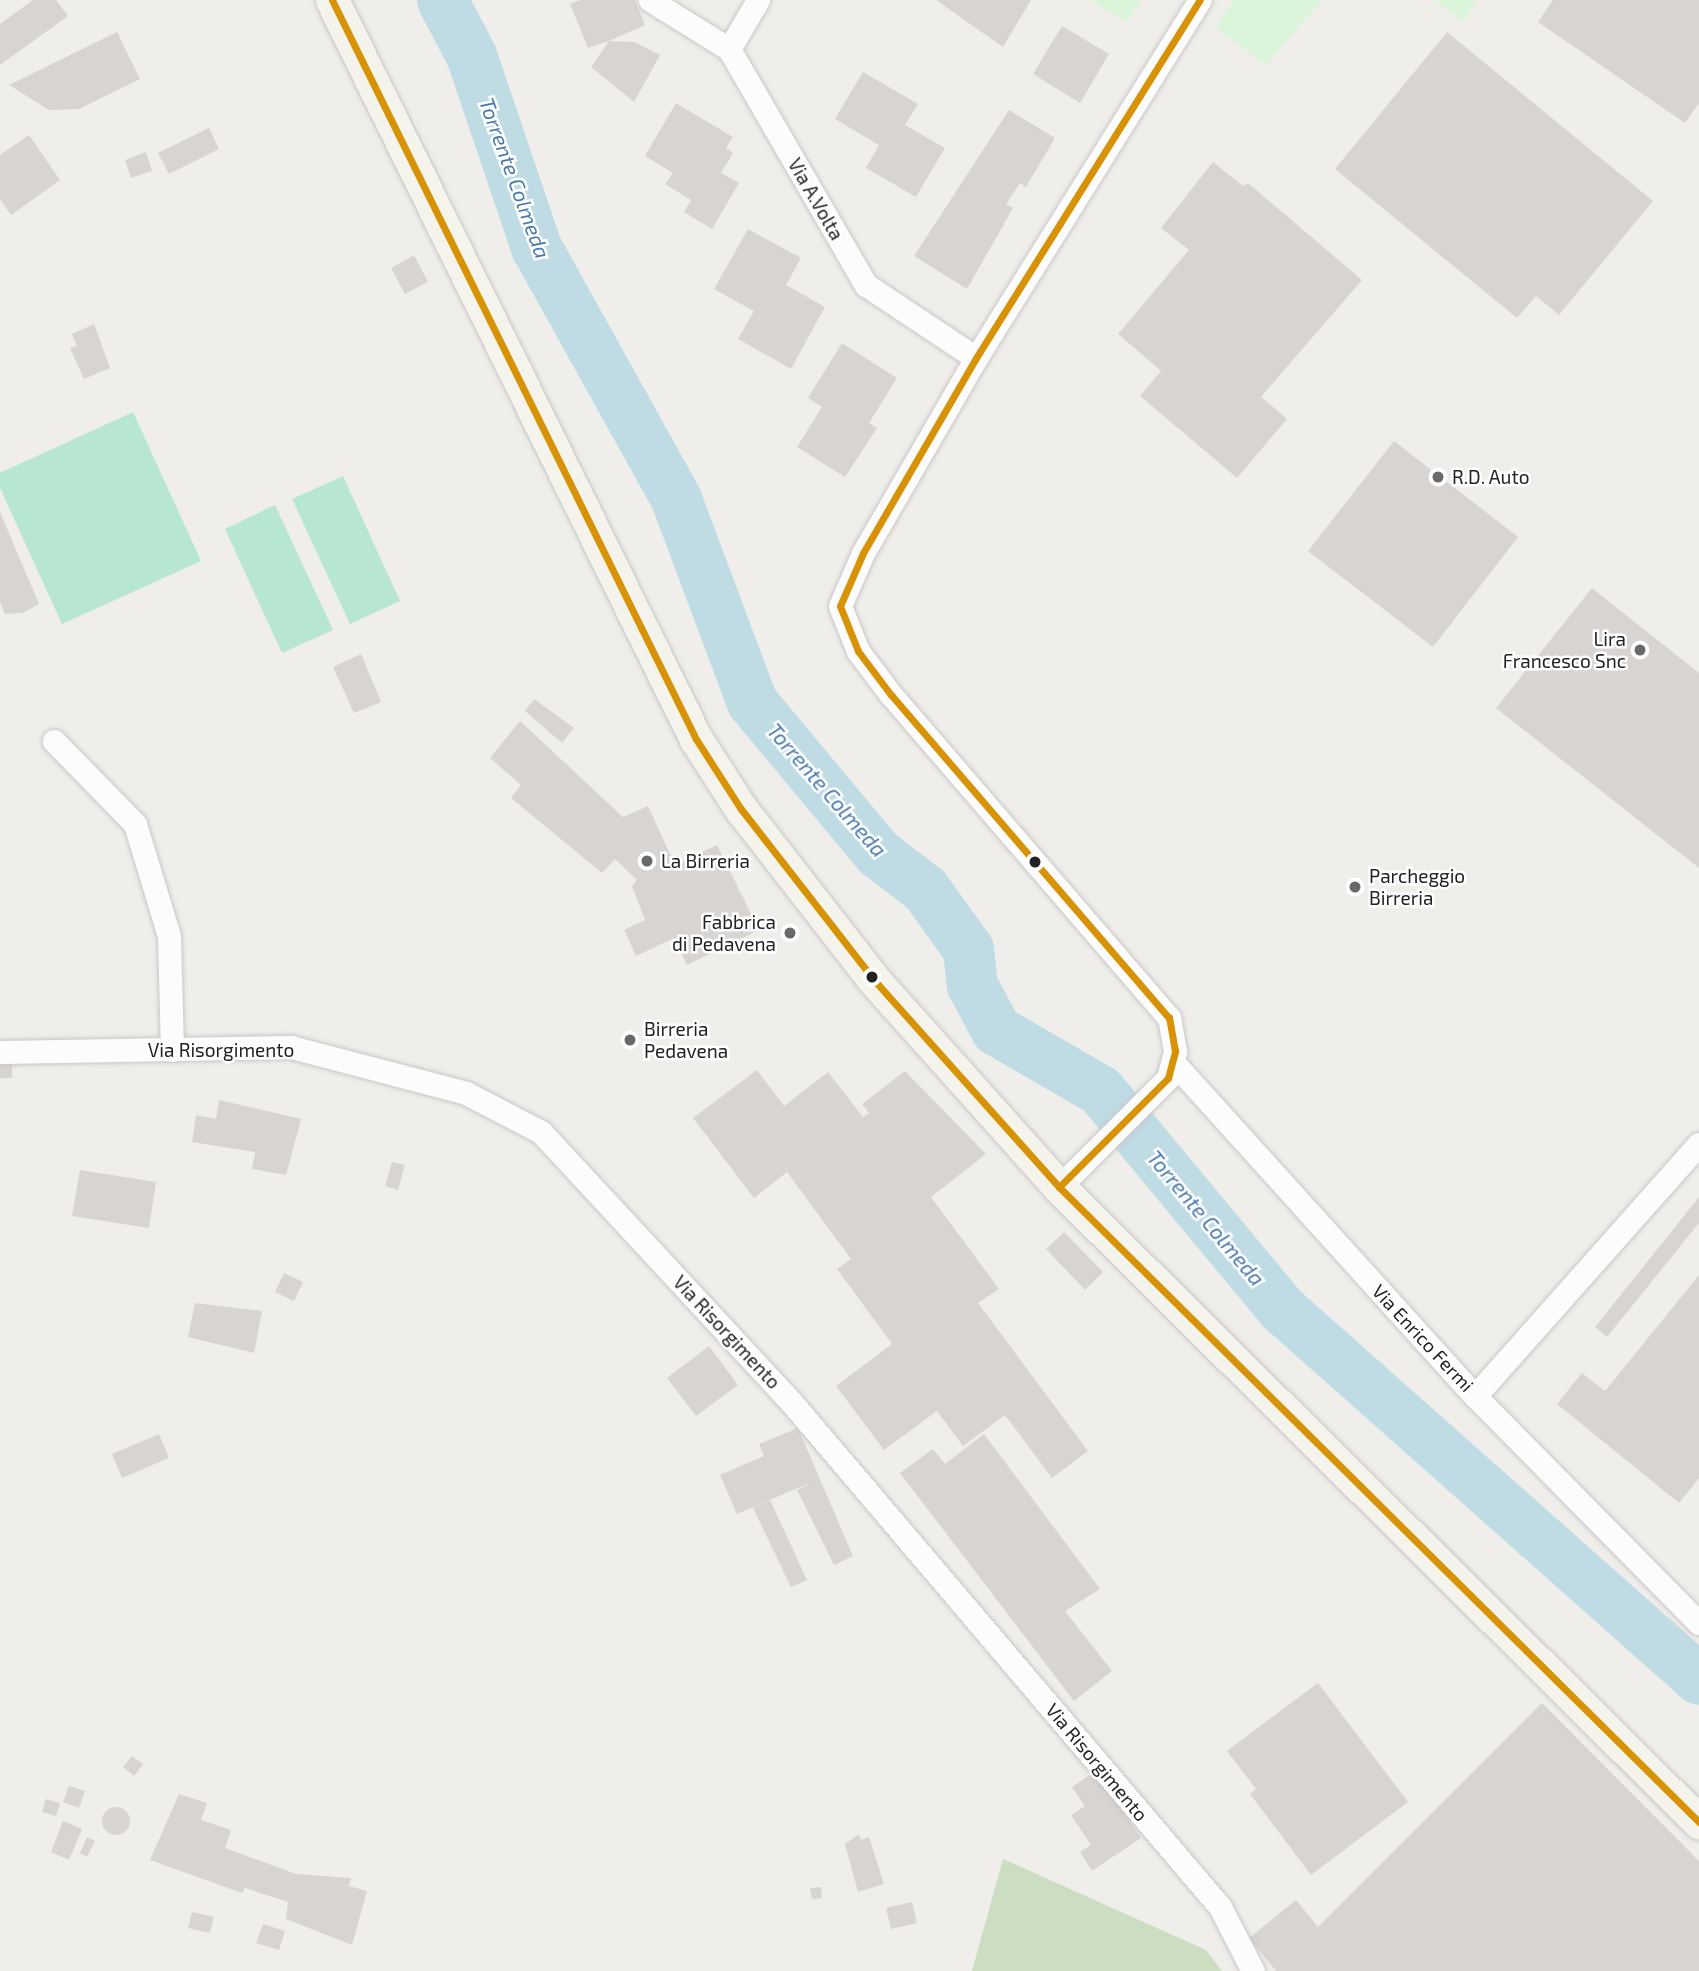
<!DOCTYPE html>
<style>
body{margin:0}
#map{position:relative;width:1699px;height:1971px;overflow:hidden;background:#f0eeeb;font-family:"Exo 2",sans-serif}
div>[style]{position:absolute}
.forest>*{inset:0;background:#cbdec1}
.park>*{inset:0;background:#daf5da}
.pitch>*{inset:0;background:#b7e6d2}
.river>*{height:51px;margin:-25.5px;padding:0 25.5px;transform-origin:25.5px;border-radius:25.5px;background:#bfdbe3}
.building>*{inset:0;background:#d7d4d2}
.round{border-radius:50%}
.roads{filter:drop-shadow(0 0 2px #c9c8c7) drop-shadow(0 0 2px #c9c8c7)}
.minor>*{height:23px;margin:-11.5px;padding:0 11.5px;transform-origin:11.5px;border-radius:11.5px;background:#fdfcfc}
.secondary>*{height:33px;margin:-16.5px;padding:0 16.5px;transform-origin:16.5px;border-radius:16.5px;background:#f4f4ed}
.bus-1>*{height:7px;margin:-3.5px;padding:0 3.5px;transform-origin:3.5px;border-radius:3.5px;background:#d79205}
.dots>*{width:19px;height:19px;translate:-50% -50%;box-sizing:border-box;border:4px solid #fff;border-radius:50%}
span{translate:-50% -50%;white-space:nowrap;text-align:center;line-height:1.15;-webkit-text-stroke:5px #fff;paint-order:stroke}
.street-label{font-size:19px;color:#222}
.poi-label{font-size:19px;color:#222}
.left{translate:0 -50%;text-align:left}
.right{translate:-100% -50%;text-align:right}
.water-label{font-size:21px;color:#4a7aab;font-style:italic}
</style>
<div id="map">
<div class="forest">
<div style="clip-path:polygon(1003px 1859px,1206px 1950px,1222px 1971px,972px 1971px)"></div>
</div>
<div class="park">
<div style="clip-path:polygon(1090px 0,1141px 0,1127px 22px)"></div>
<div style="clip-path:polygon(1233px 0,1322px 0,1266px 65px,1216px 28px)"></div>
<div style="clip-path:polygon(1434px 0,1478px 0,1463px 21px)"></div>
</div>
<div class="pitch">
<div style="clip-path:polygon(133px 412px,201px 561px,62px 624px,0 488px,0 473px)"></div>
<div style="clip-path:polygon(343px 476px,400px 601px,350px 624px,292px 499px)"></div>
<div style="clip-path:polygon(275px 505px,333px 630px,282px 653px,225px 529px)"></div>
</div>
<div class="river">
<div style="left:442px;top:0;width:62px;rotate:62.2deg"></div>
<div style="left:471px;top:55px;width:203px;rotate:71.3deg"></div>
<div style="left:536px;top:247px;width:288px;rotate:60.9deg"></div>
<div style="left:676px;top:499px;width:217px;rotate:69.5deg"></div>
<div style="left:752px;top:702px;width:197px;rotate:50.2deg"></div>
<div style="left:878px;top:853px;width:59px;rotate:37.5deg"></div>
<div style="left:925px;top:889px;width:74px;rotate:54.4deg"></div>
<div style="left:968px;top:949px;width:36px;rotate:84deg"></div>
<div style="left:972px;top:985px;width:51px;rotate:61.9deg"></div>
<div style="left:996px;top:1030px;width:120px;rotate:30deg"></div>
<div style="left:1100px;top:1090px;width:285px;rotate:50.3deg"></div>
<div style="left:1282px;top:1309px;width:557px;rotate:41.58deg"></div>
</div>
<div class="building">
<div style="clip-path:polygon(33px 0,56px 0,68px 16px,0 65px,0 24px)"></div>
<div style="clip-path:polygon(580px 0,635px 0,645px 25px,609px 41px,634px 42px,660px 55px,634px 102px,591px 67px,609px 41px,588px 48px,570px 4px)"></div>
<div style="clip-path:polygon(936px 0,1031px 0,1003px 47px)"></div>
<div style="clip-path:polygon(1553px 0,1699px 0,1699px 103px,1685px 123px,1538px 22px)"></div>
<div style="clip-path:polygon(1062px 26px,1109px 54px,1080px 103px,1033px 74px)"></div>
<div style="clip-path:polygon(117px 32px,140px 79px,79px 109px,49px 110px,9px 85px)"></div>
<div style="clip-path:polygon(1447px 32px,1653px 201px,1559px 315px,1536px 296px,1517px 318px,1335px 169px)"></div>
<div style="clip-path:polygon(863px 72px,918px 104px,905px 125px,945px 148px,916px 197px,866px 168px,879px 145px,835px 119px)"></div>
<div style="clip-path:polygon(676px 103px,733px 137px,726px 148px,733px 153px,721px 173px,739px 183px,712px 229px,684px 212px,691px 200px,665px 184px,673px 173px,645px 156px)"></div>
<div style="clip-path:polygon(1009px 110px,1055px 138px,1026px 187px,1020px 183px,1006px 204px,1013px 208px,967px 289px,914px 256px)"></div>
<div style="clip-path:polygon(209px 128px,219px 149px,169px 174px,158px 153px)"></div>
<div style="clip-path:polygon(29px 135px,60px 180px,11px 215px,0 199px,0 155px)"></div>
<div style="clip-path:polygon(146px 152px,152px 171px,131px 178px,125px 160px)"></div>
<div style="clip-path:polygon(1213px 162px,1243px 186px,1248px 183px,1362px 280px,1261px 397px,1287px 419px,1237px 478px,1140px 396px,1161px 371px,1118px 334px,1189px 250px,1161px 228px)"></div>
<div style="clip-path:polygon(748px 229px,801px 258px,786px 285px,825px 307px,791px 369px,738px 339px,754px 311px,714px 289px)"></div>
<div style="clip-path:polygon(414px 255px,428px 282px,405px 294px,391px 268px)"></div>
<div style="clip-path:polygon(94px 324px,110px 368px,84px 379px,70px 348px,77px 346px,72px 334px)"></div>
<div style="clip-path:polygon(842px 343px,897px 378px,869px 423px,877px 428px,845px 477px,797px 447px,822px 407px,808px 398px)"></div>
<div style="clip-path:polygon(1394px 441px,1518px 537px,1433px 647px,1308px 551px)"></div>
<div style="clip-path:polygon(0 512px,39px 604px,22px 613px,5px 614px,0 602px)"></div>
<div style="clip-path:polygon(1592px 588px,1699px 673px,1699px 868px,1496px 708px)"></div>
<div style="clip-path:polygon(361px 654px,381px 702px,354px 713px,333px 667px)"></div>
<div style="clip-path:polygon(534px 699px,574px 728px,562px 743px,525px 711px)"></div>
<div style="clip-path:polygon(520px 721px,623px 817px,648px 806px,675px 865px,717px 845px,759px 930px,687px 965px,674px 938px,636px 956px,624px 930px,645px 920px,632px 886px,637px 880px,615px 859px,602px 873px,511px 798px,521px 785px,490px 758px)"></div>
<div style="clip-path:polygon(12px 1051px,12px 1078px,0 1078px,0 1052px)"></div>
<div style="clip-path:polygon(757px 1070px,784px 1106px,828px 1072px,863px 1117px,869px 1113px,862px 1104px,905px 1071px,986px 1154px,931px 1197px,999px 1289px,978px 1303px,1088px 1451px,1052px 1478px,1005px 1415px,963px 1446px,937px 1411px,884px 1450px,836px 1386px,892px 1344px,837px 1269px,851px 1259px,787px 1172px,754px 1198px,693px 1118px)"></div>
<div style="clip-path:polygon(219px 1100px,301px 1119px,286px 1175px,252px 1169px,255px 1152px,192px 1142px,196px 1115px,216px 1119px)"></div>
<div style="clip-path:polygon(392px 1162px,405px 1165px,398px 1190px,385px 1186px)"></div>
<div style="clip-path:polygon(80px 1170px,156px 1182px,149px 1228px,72px 1216px)"></div>
<div style="clip-path:polygon(1699px 1197px,1699px 1223px,1607px 1337px,1595px 1327px)"></div>
<div style="clip-path:polygon(1064px 1232px,1103px 1272px,1085px 1290px,1046px 1249px)"></div>
<div style="clip-path:polygon(284px 1273px,303px 1282px,294px 1301px,275px 1292px)"></div>
<div style="clip-path:polygon(1699px 1275px,1699px 1478px,1679px 1503px,1557px 1404px,1582px 1373px,1605px 1391px)"></div>
<div style="clip-path:polygon(195px 1303px,262px 1311px,254px 1353px,188px 1337px)"></div>
<div style="clip-path:polygon(709px 1346px,738px 1385px,696px 1416px,667px 1378px)"></div>
<div style="clip-path:polygon(798px 1428px,853px 1556px,834px 1565px,797px 1490px,812px 1482px,737px 1514px,720px 1475px,764px 1456px,759px 1444px)"></div>
<div style="clip-path:polygon(159px 1434px,169px 1458px,122px 1478px,112px 1454px)"></div>
<div style="clip-path:polygon(984px 1434px,1100px 1589px,1065px 1611px,1112px 1671px,1074px 1701px,900px 1473px,933px 1449px,945px 1464px)"></div>
<div style="clip-path:polygon(770px 1500px,807px 1580px,791px 1587px,753px 1508px)"></div>
<div style="clip-path:polygon(1318px 1683px,1408px 1802px,1311px 1875px,1250px 1794px,1256px 1789px,1227px 1751px)"></div>
<div style="clip-path:polygon(1542px 1703px,1699px 1861px,1699px 1971px,1276px 1971px,1249px 1938px,1296px 1900px,1318px 1927px)"></div>
<div style="clip-path:polygon(132px 1756px,143px 1764px,134px 1776px,123px 1767px)"></div>
<div style="clip-path:polygon(1096px 1771px,1141px 1838px,1092px 1871px,1080px 1852px,1091px 1845px,1071px 1815px,1085px 1806px,1072px 1787px)"></div>
<div style="clip-path:polygon(69px 1786px,85px 1791px,79px 1808px,63px 1802px)"></div>
<div style="clip-path:polygon(179px 1794px,207px 1803px,201px 1820px,231px 1830px,225px 1848px,296px 1874px,351px 1878px,349px 1886px,367px 1891px,352px 1945px,286px 1919px,288px 1902px,245px 1888px,242px 1893px,150px 1860px)"></div>
<div style="clip-path:polygon(46px 1799px,60px 1803px,56px 1816px,42px 1812px)"></div>
<div class="round" style="left:102px;top:1807px;width:28px;height:28px"></div>
<div style="clip-path:polygon(63px 1821px,82px 1829px,69px 1860px,51px 1852px)"></div>
<div style="clip-path:polygon(859px 1834px,861px 1840px,869px 1837px,884px 1884px,858px 1892px,845px 1844px)"></div>
<div style="clip-path:polygon(87px 1837px,95px 1841px,87px 1857px,80px 1853px)"></div>
<div style="clip-path:polygon(821px 1887px,822px 1898px,812px 1899px,810px 1888px)"></div>
<div style="clip-path:polygon(912px 1902px,917px 1923px,891px 1929px,886px 1908px)"></div>
<div style="clip-path:polygon(192px 1912px,214px 1917px,210px 1933px,188px 1928px)"></div>
<div style="clip-path:polygon(263px 1924px,285px 1931px,279px 1950px,256px 1943px)"></div>
</div>
<div class="roads">
<div class="minor">
<div style="left:650px;top:0;width:93px;rotate:31.8deg"></div>
<div style="left:758px;top:0;width:57px;rotate:120.6deg"></div>
<div style="left:729px;top:49px;width:273px;rotate:59.9deg"></div>
<div style="left:866px;top:285px;width:132px;rotate:33.6deg"></div>
<div style="left:54px;top:741px;width:116px;rotate:45.7deg"></div>
<div style="left:135px;top:824px;width:117px;rotate:73.1deg"></div>
<div style="left:169px;top:936px;width:114px;rotate:88.5deg"></div>
<div style="left:0;top:1052px;width:291px;rotate:-1deg"></div>
<div style="left:291px;top:1047px;width:181px;rotate:14.7deg"></div>
<div style="left:466px;top:1093px;width:85px;rotate:27.5deg"></div>
<div style="left:541px;top:1132px;width:369px;rotate:47.2deg"></div>
<div style="left:792px;top:1403px;width:661px;rotate:49.66deg"></div>
<div style="left:1220px;top:1907px;width:72px;rotate:62.7deg"></div>
<div style="left:1173px;top:1062px;width:450px;rotate:47.9deg"></div>
<div style="left:1475px;top:1396px;width:319px;rotate:45.4deg"></div>
<div style="left:1059px;top:1187px;width:154px;rotate:-45deg"></div>
<div style="left:1168px;top:1078px;width:28px;rotate:-75deg"></div>
<div style="left:1175px;top:1051px;width:34px;rotate:-100deg"></div>
<div style="left:1169px;top:1018px;width:426px;rotate:-130.7deg"></div>
<div style="left:891px;top:695px;width:55px;rotate:-126.9deg"></div>
<div style="left:858px;top:651px;width:48px;rotate:-111.8deg"></div>
<div style="left:840px;top:606px;width:58px;rotate:-66.5deg"></div>
<div style="left:863px;top:553px;width:225px;rotate:-59.9deg"></div>
<div style="left:976px;top:358px;width:422px;rotate:-58deg"></div>
<div style="left:1475px;top:1396px;width:337px;rotate:-48.4deg"></div>
</div>
<div class="secondary">
<div style="left:332px;top:0;width:824px;rotate:63.78deg"></div>
<div style="left:696px;top:739px;width:83px;rotate:57.3deg"></div>
<div style="left:741px;top:809px;width:217px;rotate:52.1deg"></div>
<div style="left:874px;top:980px;width:278px;rotate:48.2deg"></div>
<div style="left:1059px;top:1187px;width:902px;rotate:44.78deg"></div>
</div>
</div>
<div class="bus-1">
<div style="left:332px;top:0;width:824px;rotate:63.78deg"></div>
<div style="left:696px;top:739px;width:83px;rotate:57.3deg"></div>
<div style="left:741px;top:809px;width:217px;rotate:52.1deg"></div>
<div style="left:874px;top:980px;width:278px;rotate:48.2deg"></div>
<div style="left:1059px;top:1187px;width:902px;rotate:44.78deg"></div>
<div style="left:1059px;top:1187px;width:154px;rotate:-45deg"></div>
<div style="left:1168px;top:1078px;width:28px;rotate:-75deg"></div>
<div style="left:1175px;top:1051px;width:34px;rotate:-100deg"></div>
<div style="left:1169px;top:1018px;width:426px;rotate:-130.7deg"></div>
<div style="left:891px;top:695px;width:55px;rotate:-126.9deg"></div>
<div style="left:858px;top:651px;width:48px;rotate:-111.8deg"></div>
<div style="left:840px;top:606px;width:58px;rotate:-66.5deg"></div>
<div style="left:863px;top:553px;width:225px;rotate:-59.9deg"></div>
<div style="left:976px;top:358px;width:422px;rotate:-58deg"></div>
</div>
<div class="dots">
<div style="left:1438px;top:477px;background:#6a6968"></div>
<div style="left:1640px;top:650px;background:#6a6968"></div>
<div style="left:647px;top:861px;background:#6a6968"></div>
<div style="left:1035px;top:862px;background:#222"></div>
<div style="left:1355px;top:887px;background:#6a6968"></div>
<div style="left:790px;top:933px;background:#6a6968"></div>
<div style="left:872px;top:977px;background:#222"></div>
<div style="left:630px;top:1040px;background:#6a6968"></div>
</div>
<div class="street-label">
<span style="left:816px;top:199px;rotate:60deg">Via A.Volta</span>
<span style="left:221px;top:1050px">Via Risorgimento</span>
<span style="left:727px;top:1332px;rotate:47deg">Via Risorgimento</span>
<span style="left:1423px;top:1338px;rotate:47deg">Via Enrico Fermi</span>
<span style="left:1097px;top:1762px;rotate:50deg">Via Risorgimento</span>
</div>
<div class="poi-label">
<span class="left" style="left:1452px;top:477px">R.D. Auto</span>
<span class="right" style="left:1626px;top:650px">Lira<br>Francesco Snc</span>
<span class="left" style="left:661px;top:861px">La Birreria</span>
<span class="left" style="left:1369px;top:887px">Parcheggio<br>Birreria</span>
<span class="right" style="left:776px;top:933px">Fabbrica<br>di Pedavena</span>
<span class="left" style="left:644px;top:1040px">Birreria<br>Pedavena</span>
</div>
<div class="water-label">
<span style="left:515px;top:178px;rotate:70deg">Torrente Colmeda</span>
<span style="left:827px;top:790px;rotate:49deg">Torrente Colmeda</span>
<span style="left:1206px;top:1218px;rotate:50deg">Torrente Colmeda</span>
</div>
</div>
